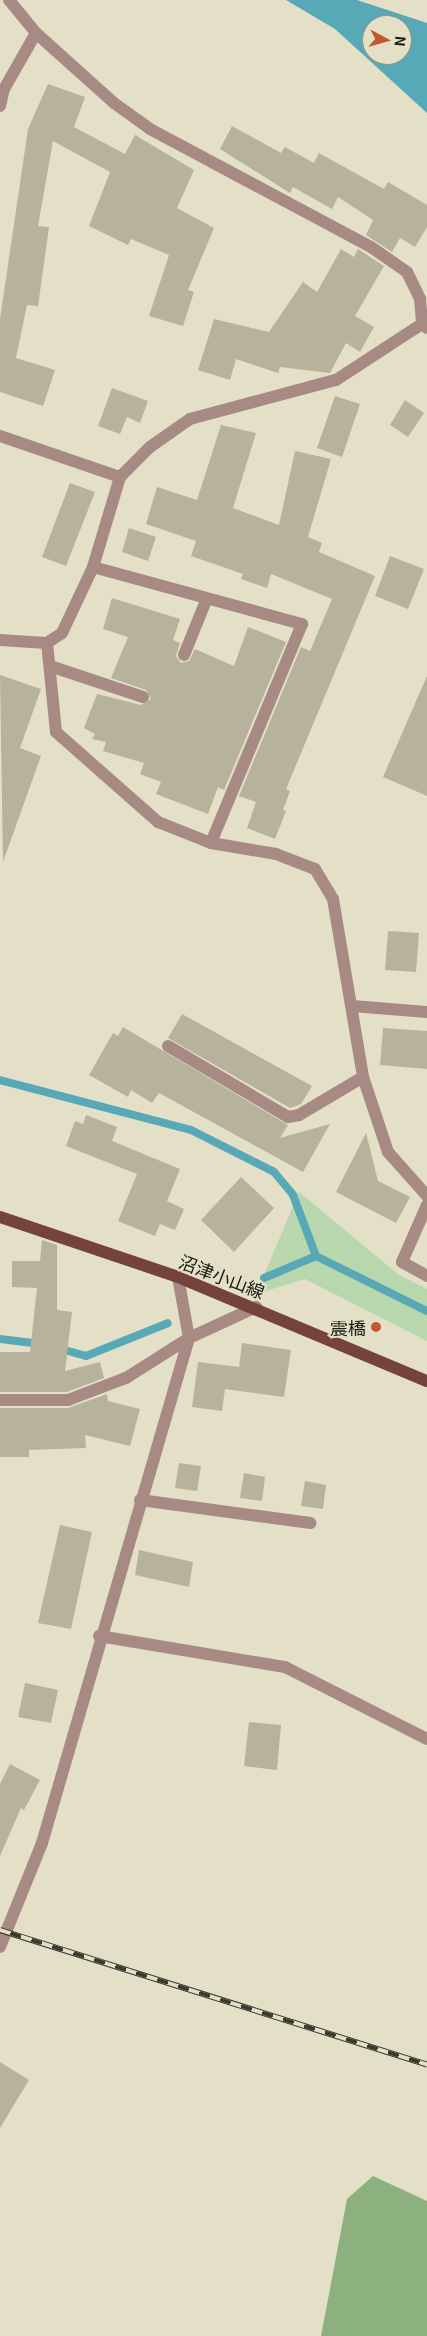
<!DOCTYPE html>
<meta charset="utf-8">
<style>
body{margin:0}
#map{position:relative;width:427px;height:2336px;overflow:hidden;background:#e4e0c8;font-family:Georgia,"Noto Sans JP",serif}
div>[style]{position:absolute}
.green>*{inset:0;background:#b8d7ad}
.forest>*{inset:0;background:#8cb17e}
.water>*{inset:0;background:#57a9b7}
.stream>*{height:8px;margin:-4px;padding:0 4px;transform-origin:4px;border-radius:4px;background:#57a9b7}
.building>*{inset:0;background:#b7b29b}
.minor>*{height:12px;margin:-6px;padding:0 6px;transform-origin:6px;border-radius:6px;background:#a88a85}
.major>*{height:12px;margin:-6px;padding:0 6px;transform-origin:6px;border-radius:6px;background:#75433c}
.rail>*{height:5.5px;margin-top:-2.75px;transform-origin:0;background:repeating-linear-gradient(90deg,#e4e0c8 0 11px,#3b3a2f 0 22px);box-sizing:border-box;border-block:1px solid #3b3a2f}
.dots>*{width:14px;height:14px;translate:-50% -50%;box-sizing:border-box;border:2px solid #e4e0c8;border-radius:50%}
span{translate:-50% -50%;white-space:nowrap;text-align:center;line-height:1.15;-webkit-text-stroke:4px #e4e0c8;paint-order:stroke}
.street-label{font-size:18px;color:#1c1b12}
.poi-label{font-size:18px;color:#1c1b12}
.right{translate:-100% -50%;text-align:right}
.north{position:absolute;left:362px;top:15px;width:50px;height:50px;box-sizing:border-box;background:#e4e0c8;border:1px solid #94917f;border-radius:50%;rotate:96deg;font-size:14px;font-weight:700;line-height:20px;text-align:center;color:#1c1b12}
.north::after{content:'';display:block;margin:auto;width:18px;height:22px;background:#c0592f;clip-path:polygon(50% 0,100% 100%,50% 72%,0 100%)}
</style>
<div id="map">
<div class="green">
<div style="clip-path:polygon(299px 1192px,399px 1275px,427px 1289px,427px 1341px,305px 1279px,256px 1294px)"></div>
</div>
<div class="forest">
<div style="clip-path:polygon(373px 2176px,427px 2201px,427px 2336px,321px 2336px,347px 2199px)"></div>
</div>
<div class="water">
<div style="clip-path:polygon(evenodd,286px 0,357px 0,427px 23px,427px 113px,335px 29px,286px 0,372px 25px,402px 25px,402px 55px,372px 55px,372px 25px)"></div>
</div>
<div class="stream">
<div style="left:0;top:1080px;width:197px;rotate:14.7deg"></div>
<div style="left:191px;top:1130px;width:93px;rotate:26.8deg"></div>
<div style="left:274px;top:1172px;width:30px;rotate:50deg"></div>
<div style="left:293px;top:1195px;width:65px;rotate:69.3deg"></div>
<div style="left:316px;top:1256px;width:124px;rotate:26.4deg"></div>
<div style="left:264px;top:1278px;width:56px;rotate:-22.9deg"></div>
<div style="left:0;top:1339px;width:39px;rotate:7deg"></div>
<div style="left:57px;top:1348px;width:30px;rotate:15deg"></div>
<div style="left:86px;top:1356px;width:88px;rotate:-21.9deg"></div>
</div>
<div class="building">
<div style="clip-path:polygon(48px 84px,85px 97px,74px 127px,125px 154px,135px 135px,194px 170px,177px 208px,214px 228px,188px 290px,194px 292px,183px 326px,149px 316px,169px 255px,131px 239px,128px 245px,89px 226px,110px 172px,53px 141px,38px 226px,49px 227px,38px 306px,27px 305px,16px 358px,55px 370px,43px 406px,0 392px,0 319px,28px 129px)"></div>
<div style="clip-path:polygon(232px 126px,281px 153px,285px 147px,314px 163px,319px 153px,384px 189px,388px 182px,427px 205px,427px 227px,415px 247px,400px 238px,392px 252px,366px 235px,373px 220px,338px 197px,332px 209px,293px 187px,290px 193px,220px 149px)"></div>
<div style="clip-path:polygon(341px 249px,354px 257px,358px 249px,384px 266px,355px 316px,374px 327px,360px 352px,346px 343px,330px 373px,280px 367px,278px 373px,236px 359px,230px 380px,198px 370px,214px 319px,269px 332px,303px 282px,317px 292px)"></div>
<div style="clip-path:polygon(112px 388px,148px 401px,140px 423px,127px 417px,120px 434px,98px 426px)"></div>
<div style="clip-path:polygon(335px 396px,360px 404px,342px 457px,317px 448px)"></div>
<div style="clip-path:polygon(405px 400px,424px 413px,408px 437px,390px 425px)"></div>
<div style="clip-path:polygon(221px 425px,256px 433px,233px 508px,279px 525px,295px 451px,331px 459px,308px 537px,322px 543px,319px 552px,375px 576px,286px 789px,290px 791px,283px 810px,286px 811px,275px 839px,247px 828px,256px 802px,239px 796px,301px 647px,310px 651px,332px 599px,271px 574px,267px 588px,241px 579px,243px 574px,191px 556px,196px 541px,146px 524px,157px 487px,197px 500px)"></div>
<div style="clip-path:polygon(70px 483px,95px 492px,66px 566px,42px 557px)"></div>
<div style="clip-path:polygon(129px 528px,156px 537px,148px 561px,122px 552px)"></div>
<div style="clip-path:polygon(390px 556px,424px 569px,408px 609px,375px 596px)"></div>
<div style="clip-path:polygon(112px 598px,180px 619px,173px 640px,180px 643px,176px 656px,181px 663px,189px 661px,195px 649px,234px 666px,248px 627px,286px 642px,224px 790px,218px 787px,208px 814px,156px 794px,161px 782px,140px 774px,144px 763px,103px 751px,106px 742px,92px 739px,95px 734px,84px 728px,97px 694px,141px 705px,151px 699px,146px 690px,111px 678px,128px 637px,103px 629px)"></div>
<div style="clip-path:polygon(0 675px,41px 689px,20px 748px,41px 756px,3px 862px)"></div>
<div style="clip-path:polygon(427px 676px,427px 796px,383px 777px)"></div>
<div style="clip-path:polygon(388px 931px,419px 933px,416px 972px,385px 970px)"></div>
<div style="clip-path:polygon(182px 1014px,312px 1086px,301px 1104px,290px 1108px,168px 1038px)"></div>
<div style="clip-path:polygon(123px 1027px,288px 1125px,280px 1138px,330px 1124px,303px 1172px,159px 1093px,152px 1103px,131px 1090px,128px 1097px,89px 1075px,113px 1033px,118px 1036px)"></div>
<div style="clip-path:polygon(383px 1028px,427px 1031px,427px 1069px,380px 1065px)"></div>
<div style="clip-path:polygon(86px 1115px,117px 1127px,112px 1141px,180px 1169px,167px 1201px,184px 1209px,175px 1230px,160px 1224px,155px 1236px,118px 1221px,137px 1174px,66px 1146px,75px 1121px,83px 1124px)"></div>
<div style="clip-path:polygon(366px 1133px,378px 1181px,410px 1197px,396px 1223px,336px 1192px)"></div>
<div style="clip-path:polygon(241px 1177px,274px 1208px,234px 1252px,201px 1220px)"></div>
<div style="clip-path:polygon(42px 1240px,57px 1245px,57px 1310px,72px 1312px,65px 1371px,100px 1362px,104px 1378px,67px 1392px,0 1392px,0 1352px,30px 1352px,37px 1288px,12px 1287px,12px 1261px,40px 1261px)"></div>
<div style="clip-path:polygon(242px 1343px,291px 1350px,284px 1397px,225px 1389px,222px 1411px,192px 1407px,198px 1362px,239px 1367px)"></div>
<div style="clip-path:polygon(107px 1394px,108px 1401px,140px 1409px,130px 1446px,85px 1435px,86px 1448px,29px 1450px,29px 1457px,0 1457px,0 1408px,68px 1408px)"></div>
<div style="clip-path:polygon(179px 1463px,201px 1466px,197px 1491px,175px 1488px)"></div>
<div style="clip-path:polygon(244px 1473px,265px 1477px,262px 1501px,240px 1498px)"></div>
<div style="clip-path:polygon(305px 1481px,326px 1485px,323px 1509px,301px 1506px)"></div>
<div style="clip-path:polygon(60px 1525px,92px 1532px,71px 1629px,38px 1623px)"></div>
<div style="clip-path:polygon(139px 1550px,193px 1562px,189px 1587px,135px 1575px)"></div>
<div style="clip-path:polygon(25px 1683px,58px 1690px,51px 1723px,18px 1717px)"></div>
<div style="clip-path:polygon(249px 1722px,281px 1725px,277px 1770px,244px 1766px)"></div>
<div style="clip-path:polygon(10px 1764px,40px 1780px,24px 1810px,21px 1808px,0 1856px,0 1784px)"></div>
<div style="clip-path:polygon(0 2062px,29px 2080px,0 2128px)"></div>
</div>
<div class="minor">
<div style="left:9px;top:0;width:43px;rotate:50.7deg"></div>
<div style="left:36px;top:33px;width:105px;rotate:41.9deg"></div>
<div style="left:114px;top:103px;width:44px;rotate:35.8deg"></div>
<div style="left:150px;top:129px;width:251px;rotate:28.1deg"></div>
<div style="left:371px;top:247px;width:44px;rotate:34.8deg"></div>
<div style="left:407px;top:272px;width:30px;rotate:64deg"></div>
<div style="left:420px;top:299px;width:25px;rotate:85deg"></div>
<div style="left:422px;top:324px;width:6px;rotate:39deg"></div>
<div style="left:0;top:106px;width:17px;rotate:-77deg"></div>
<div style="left:4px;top:89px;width:64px;rotate:-60.3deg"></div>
<div style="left:0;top:436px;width:127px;rotate:18.9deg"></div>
<div style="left:93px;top:567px;width:217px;rotate:15.3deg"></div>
<div style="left:302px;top:624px;width:237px;rotate:112.6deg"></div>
<div style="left:0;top:640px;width:47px;rotate:3.7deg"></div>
<div style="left:47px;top:643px;width:18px;rotate:-34deg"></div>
<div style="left:62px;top:633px;width:73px;rotate:-64.8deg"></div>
<div style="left:93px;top:567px;width:94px;rotate:-73.3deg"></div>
<div style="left:120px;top:477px;width:42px;rotate:-45deg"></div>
<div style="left:150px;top:447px;width:49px;rotate:-35deg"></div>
<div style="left:190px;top:419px;width:151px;rotate:-15deg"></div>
<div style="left:336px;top:380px;width:103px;rotate:-33.1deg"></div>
<div style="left:47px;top:643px;width:89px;rotate:84.2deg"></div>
<div style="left:56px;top:732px;width:136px;rotate:41.4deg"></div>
<div style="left:158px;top:822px;width:57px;rotate:21.6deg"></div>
<div style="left:211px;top:843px;width:66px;rotate:9.6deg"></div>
<div style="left:276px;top:854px;width:42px;rotate:21deg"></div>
<div style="left:315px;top:869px;width:35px;rotate:59deg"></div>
<div style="left:333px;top:899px;width:181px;rotate:80.4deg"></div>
<div style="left:363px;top:1077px;width:79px;rotate:71.6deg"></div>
<div style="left:388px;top:1152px;width:59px;rotate:48.4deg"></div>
<div style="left:184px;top:655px;width:61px;rotate:-68deg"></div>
<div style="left:50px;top:666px;width:98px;rotate:18.4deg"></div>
<div style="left:352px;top:1006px;width:75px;rotate:4.6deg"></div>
<div style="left:168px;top:1046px;width:139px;rotate:30.6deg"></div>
<div style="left:288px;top:1117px;width:11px;rotate:-10deg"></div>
<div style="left:299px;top:1115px;width:74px;rotate:-30.7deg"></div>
<div style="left:427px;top:1205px;width:62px;rotate:113.7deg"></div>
<div style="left:402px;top:1262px;width:29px;rotate:29deg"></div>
<div style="left:0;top:1400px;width:68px"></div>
<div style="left:68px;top:1400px;width:62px;rotate:-20.8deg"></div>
<div style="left:126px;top:1378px;width:75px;rotate:-32.4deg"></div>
<div style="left:189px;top:1338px;width:62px;rotate:-100.2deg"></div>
<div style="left:140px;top:1500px;width:172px;rotate:7.7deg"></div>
<div style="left:99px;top:1636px;width:189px;rotate:9.5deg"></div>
<div style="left:285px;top:1667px;width:159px;rotate:26.9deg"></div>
<div style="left:0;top:1947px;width:112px;rotate:-68deg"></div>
<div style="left:42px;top:1843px;width:526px;rotate:-73.77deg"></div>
<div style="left:189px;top:1338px;width:74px;rotate:-24.8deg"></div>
</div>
<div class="major">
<div style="left:0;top:1217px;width:188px;rotate:18.6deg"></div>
<div style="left:178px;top:1277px;width:270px;rotate:22.7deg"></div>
</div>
<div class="rail">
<div style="left:0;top:1930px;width:448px;rotate:17.5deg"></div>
</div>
<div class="dots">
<div style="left:376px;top:1327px;background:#c0592f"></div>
</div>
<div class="street-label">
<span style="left:222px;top:1276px;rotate:21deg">沼津小山線</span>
</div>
<div class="poi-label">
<span class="right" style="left:366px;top:1327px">震橋</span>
</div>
<div class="north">N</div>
</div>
